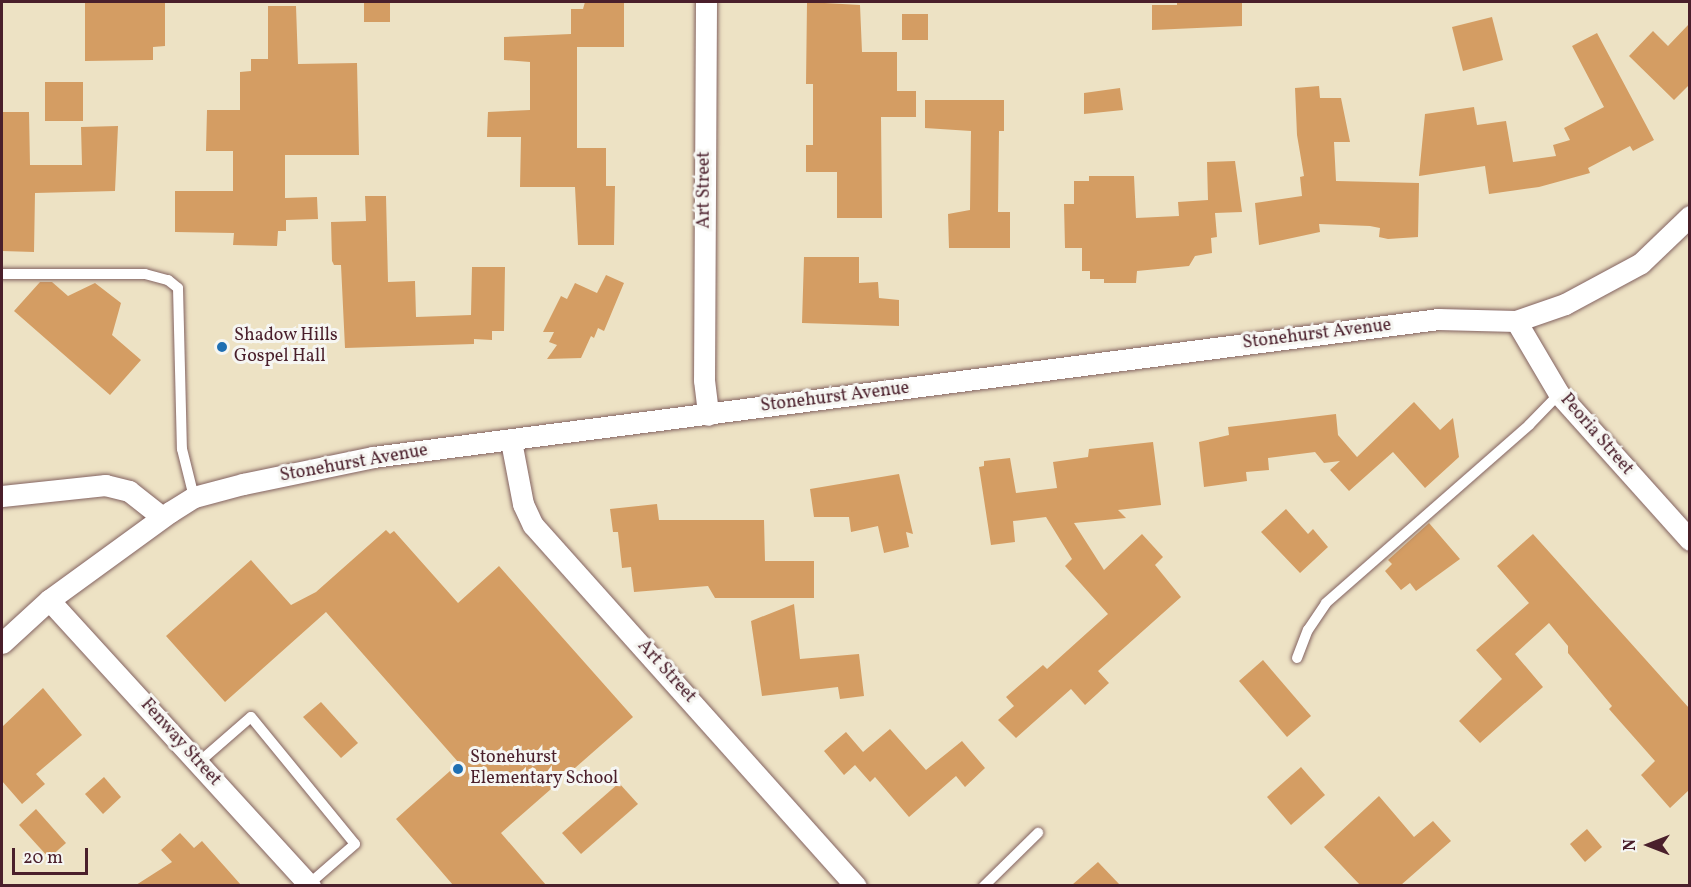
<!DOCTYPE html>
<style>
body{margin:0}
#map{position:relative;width:1691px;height:887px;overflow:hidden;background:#ede2c4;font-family:Vollkorn,serif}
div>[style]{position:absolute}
.building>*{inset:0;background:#d49d63}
.roads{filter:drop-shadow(0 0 2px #836361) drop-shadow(0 0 2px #836361)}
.service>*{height:10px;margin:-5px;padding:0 5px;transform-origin:5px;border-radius:5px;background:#fff}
.minor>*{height:21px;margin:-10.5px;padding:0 10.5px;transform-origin:10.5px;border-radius:10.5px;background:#fff}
.dots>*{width:16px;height:16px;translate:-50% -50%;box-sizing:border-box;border:3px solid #f6f6f2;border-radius:50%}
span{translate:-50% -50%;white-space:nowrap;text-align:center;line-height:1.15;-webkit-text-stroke:6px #f6f6f2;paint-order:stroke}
.street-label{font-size:18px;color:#4a1f2b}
.poi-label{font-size:18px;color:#4a1f2b}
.left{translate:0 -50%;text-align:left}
.frame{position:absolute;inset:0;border:3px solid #4a1f2b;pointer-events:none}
.north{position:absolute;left:1619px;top:815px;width:60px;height:60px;-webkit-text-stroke:4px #f6f6f2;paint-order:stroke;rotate:270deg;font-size:16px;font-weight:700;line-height:24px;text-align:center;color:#4a1f2b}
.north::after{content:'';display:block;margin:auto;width:21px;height:27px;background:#4a1f2b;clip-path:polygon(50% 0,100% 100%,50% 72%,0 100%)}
.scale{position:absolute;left:12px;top:848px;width:76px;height:27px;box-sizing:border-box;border:3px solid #4a1f2b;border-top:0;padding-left:8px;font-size:18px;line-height:21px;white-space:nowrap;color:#4a1f2b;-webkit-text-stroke:4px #f6f6f2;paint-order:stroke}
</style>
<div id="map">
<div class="building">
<div style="clip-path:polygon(85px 2px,165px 2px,165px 46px,153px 47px,153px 60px,85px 61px)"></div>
<div style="clip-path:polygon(364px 2px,390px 2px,390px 22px,364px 22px)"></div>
<div style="clip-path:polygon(585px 2px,624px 2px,624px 47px,577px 47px,577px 148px,606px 148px,606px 186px,615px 186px,614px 245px,578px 245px,575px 187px,520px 187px,521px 137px,487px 137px,488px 112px,530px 110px,530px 62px,504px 60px,504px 37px,571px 34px,571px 9px,583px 9px)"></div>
<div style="clip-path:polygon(807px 2px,860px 5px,862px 52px,897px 52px,897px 91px,916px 91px,916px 117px,881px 117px,882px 218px,837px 218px,837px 172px,806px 172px,806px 145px,813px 145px,813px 84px,806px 84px)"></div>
<div style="clip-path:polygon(1177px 2px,1242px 2px,1242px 26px,1152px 30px,1152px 5px,1177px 5px)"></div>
<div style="clip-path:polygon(268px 6px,296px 6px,298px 64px,357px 63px,359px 155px,285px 155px,285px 198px,317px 197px,318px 219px,286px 220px,286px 231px,278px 231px,277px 246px,233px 245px,234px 233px,175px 232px,175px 191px,233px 191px,233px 151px,206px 151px,207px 110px,240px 110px,240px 72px,251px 71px,251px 59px,268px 59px)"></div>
<div style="clip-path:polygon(902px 14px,928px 14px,928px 40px,902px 40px)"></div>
<div style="clip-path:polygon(1492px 17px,1503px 60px,1463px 71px,1452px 27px)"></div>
<div style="clip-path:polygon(1689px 24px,1689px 85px,1674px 100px,1629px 56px,1653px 31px,1668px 46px)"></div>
<div style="clip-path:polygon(1597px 33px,1654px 140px,1633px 151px,1630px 146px,1588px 168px,1590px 173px,1539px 187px,1489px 194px,1485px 166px,1419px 176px,1425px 114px,1474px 107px,1477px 125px,1506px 121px,1513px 162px,1556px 156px,1553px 145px,1570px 140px,1564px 128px,1604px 107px,1572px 46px)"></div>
<div style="clip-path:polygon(45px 82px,83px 82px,83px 121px,45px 121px)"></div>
<div style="clip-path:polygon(1319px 86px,1320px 98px,1341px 98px,1350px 142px,1334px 142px,1336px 181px,1419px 183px,1418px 237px,1388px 239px,1379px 237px,1380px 228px,1370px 226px,1319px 224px,1320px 232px,1259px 245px,1255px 203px,1302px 196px,1300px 177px,1304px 176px,1297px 135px,1295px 88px)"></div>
<div style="clip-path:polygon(1120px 88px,1123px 110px,1084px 114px,1084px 93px)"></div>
<div style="clip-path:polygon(925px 100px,1004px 100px,1004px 131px,999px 131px,998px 212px,1010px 212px,1010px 248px,949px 248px,948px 214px,970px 210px,971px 131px,925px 128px)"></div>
<div style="clip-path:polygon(2px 112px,29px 112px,30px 165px,82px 165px,81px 127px,118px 126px,115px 191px,35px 193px,34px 252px,2px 251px)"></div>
<div style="clip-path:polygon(1235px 161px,1242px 212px,1215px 213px,1217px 237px,1211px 238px,1212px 253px,1195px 256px,1189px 266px,1137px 271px,1136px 283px,1104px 283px,1104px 279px,1090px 279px,1090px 271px,1082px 271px,1082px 248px,1065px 248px,1064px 204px,1074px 204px,1074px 181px,1089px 181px,1089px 176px,1134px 176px,1136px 218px,1179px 216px,1178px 202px,1208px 200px,1207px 162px)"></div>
<div style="clip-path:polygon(365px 196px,386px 196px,388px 282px,415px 281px,416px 317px,471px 315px,472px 267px,505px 267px,504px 331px,492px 331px,492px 340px,474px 339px,474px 344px,345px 348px,341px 265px,334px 265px,332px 261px,331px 222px,366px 221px)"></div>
<div style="clip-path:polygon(804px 257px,859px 257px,859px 283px,878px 282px,879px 298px,899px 300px,899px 326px,802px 323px)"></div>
<div style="clip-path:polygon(606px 275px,624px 283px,604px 331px,598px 328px,594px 338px,591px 336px,581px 358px,547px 359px,557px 345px,549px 342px,554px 332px,543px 332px,561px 296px,567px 299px,575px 283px,597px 293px)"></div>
<div style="clip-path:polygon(40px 282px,52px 282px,68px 296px,95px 283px,121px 303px,112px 335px,141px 360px,110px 395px,14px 311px)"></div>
<div style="clip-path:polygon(1414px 402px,1440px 430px,1453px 418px,1459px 457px,1425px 488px,1393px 452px,1349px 491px,1330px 470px,1340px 461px,1324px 463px,1315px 452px,1268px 458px,1269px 470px,1246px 472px,1247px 481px,1204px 487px,1199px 442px,1229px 435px,1228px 427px,1336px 414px,1338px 435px,1357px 457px)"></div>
<div style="clip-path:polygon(1153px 442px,1161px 505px,1118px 510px,1126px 518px,1074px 523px,1104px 570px,1142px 534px,1163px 557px,1155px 565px,1181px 597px,1098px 671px,1109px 683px,1085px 705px,1071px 689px,1016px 738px,998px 720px,1014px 706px,1006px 697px,1043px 665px,1047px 669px,1108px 614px,1065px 566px,1072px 559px,1046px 517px,1013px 521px,1015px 542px,991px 545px,979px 467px,984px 466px,984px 461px,1010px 458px,1016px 493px,1057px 488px,1053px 462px,1088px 457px,1089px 449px)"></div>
<div style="clip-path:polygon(899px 474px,913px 534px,906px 532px,909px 547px,884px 553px,878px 526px,851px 532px,849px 517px,814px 517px,810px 489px)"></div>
<div style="clip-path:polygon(657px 504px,659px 520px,764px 520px,765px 561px,814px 561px,814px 598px,715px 598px,708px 586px,634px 592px,631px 567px,622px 568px,618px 532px,613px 532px,610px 509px)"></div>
<div style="clip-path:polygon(1286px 509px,1308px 534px,1313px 529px,1328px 547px,1300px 573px,1261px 532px)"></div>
<div style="clip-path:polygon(1429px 523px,1460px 559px,1416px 591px,1410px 583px,1401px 590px,1385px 571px,1392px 564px,1388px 560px)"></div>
<div style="clip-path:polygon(386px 530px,390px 534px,394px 531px,458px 603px,499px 566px,633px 717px,501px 833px,546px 885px,453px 885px,396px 819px,459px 763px,326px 612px,225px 702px,166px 636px,251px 560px,291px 605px,316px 592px)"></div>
<div style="clip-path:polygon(1533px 534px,1689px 708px,1689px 790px,1670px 808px,1641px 775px,1655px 761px,1609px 709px,1612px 706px,1568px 653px,1568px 646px,1549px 623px,1515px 654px,1543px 687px,1480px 743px,1459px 721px,1502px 679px,1476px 650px,1529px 603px,1497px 566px)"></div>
<div style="clip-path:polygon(794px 604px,800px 659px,859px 654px,864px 696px,840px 699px,838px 687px,762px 696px,751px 621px)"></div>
<div style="clip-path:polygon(1263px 660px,1311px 716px,1287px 737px,1239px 681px)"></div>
<div style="clip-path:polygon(43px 688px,82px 735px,36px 774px,45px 784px,22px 804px,2px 781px,2px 727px)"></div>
<div style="clip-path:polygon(321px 702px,358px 743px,341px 758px,303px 717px)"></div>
<div style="clip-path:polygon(890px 729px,926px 770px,962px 741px,985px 768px,965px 787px,956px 776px,909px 817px,875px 777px,870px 782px,855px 765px,844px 775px,824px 751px,846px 732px,863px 752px)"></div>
<div style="clip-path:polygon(1301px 767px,1325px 795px,1291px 825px,1267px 797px)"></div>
<div style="clip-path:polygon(104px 777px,121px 797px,103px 814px,85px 794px)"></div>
<div style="clip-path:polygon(619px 783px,638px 804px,581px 854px,562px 833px)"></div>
<div style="clip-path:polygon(1379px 796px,1414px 837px,1433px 821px,1451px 841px,1401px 885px,1360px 885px,1324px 847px)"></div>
<div style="clip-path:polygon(36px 809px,66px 843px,49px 858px,19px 825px)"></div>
<div style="clip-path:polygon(1587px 829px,1602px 847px,1585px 862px,1570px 844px)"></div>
<div style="clip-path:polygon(180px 833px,194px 848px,202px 841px,241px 885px,136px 885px,172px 862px,161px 850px)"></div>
<div style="clip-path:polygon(1098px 862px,1120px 885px,1072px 885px)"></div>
</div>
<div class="roads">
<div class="service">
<div style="left:2px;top:274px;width:143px"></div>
<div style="left:145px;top:274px;width:24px;rotate:15deg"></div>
<div style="left:168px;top:280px;width:13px;rotate:39deg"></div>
<div style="left:178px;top:288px;width:161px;rotate:88.6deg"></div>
<div style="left:182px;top:449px;width:49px;rotate:76deg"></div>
<div style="left:1297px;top:658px;width:30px;rotate:-69deg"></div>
<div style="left:1308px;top:630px;width:32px;rotate:-56deg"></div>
<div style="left:1326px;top:603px;width:270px;rotate:-41.2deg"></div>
<div style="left:1529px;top:425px;width:43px;rotate:-45.9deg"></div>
<div style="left:198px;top:763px;width:70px;rotate:-41deg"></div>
<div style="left:251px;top:717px;width:164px;rotate:50.7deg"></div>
<div style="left:355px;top:844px;width:61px;rotate:139deg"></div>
<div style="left:984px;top:886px;width:76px;rotate:-44.5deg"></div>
</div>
<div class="minor">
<div style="left:706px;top:2px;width:378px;rotate:90.3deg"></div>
<div style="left:704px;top:380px;width:35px;rotate:83deg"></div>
<div style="left:1516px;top:321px;width:85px;rotate:59.5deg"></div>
<div style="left:1559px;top:394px;width:196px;rotate:48.1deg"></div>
<div style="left:511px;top:441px;width:64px;rotate:79.2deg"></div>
<div style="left:523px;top:504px;width:23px;rotate:65deg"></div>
<div style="left:533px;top:525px;width:484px;rotate:48.2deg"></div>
<div style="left:2px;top:496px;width:104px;rotate:-6.1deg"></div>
<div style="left:105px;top:485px;width:25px;rotate:14deg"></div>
<div style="left:129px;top:491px;width:42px;rotate:38.2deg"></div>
<div style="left:49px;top:600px;width:387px;rotate:47.6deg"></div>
<div style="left:2px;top:643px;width:64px;rotate:-42.5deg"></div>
<div style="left:49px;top:600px;width:150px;rotate:-36deg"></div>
<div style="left:170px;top:512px;width:28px;rotate:-32deg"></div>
<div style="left:194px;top:497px;width:51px;rotate:-14.9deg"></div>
<div style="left:243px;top:484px;width:133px;rotate:-11.7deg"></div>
<div style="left:373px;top:457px;width:1074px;rotate:-7.38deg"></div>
<div style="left:1438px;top:319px;width:78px;rotate:1.5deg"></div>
<div style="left:1516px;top:321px;width:52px;rotate:-19.1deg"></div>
<div style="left:1565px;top:304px;width:86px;rotate:-28.3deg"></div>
<div style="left:1641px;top:263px;width:68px;rotate:-43.8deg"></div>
</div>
</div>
<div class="dots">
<div style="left:222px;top:347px;background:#1f6fb2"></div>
<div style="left:458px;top:769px;background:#1f6fb2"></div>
</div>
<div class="street-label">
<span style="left:705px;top:190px;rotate:-90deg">Art Street</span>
<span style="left:1317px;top:335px;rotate:-7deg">Stonehurst Avenue</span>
<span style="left:835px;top:398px;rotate:-7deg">Stonehurst Avenue</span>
<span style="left:1596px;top:435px;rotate:49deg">Peoria Street</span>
<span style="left:354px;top:464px;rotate:-10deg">Stonehurst Avenue</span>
<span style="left:666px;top:672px;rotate:48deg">Art Street</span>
<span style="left:180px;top:743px;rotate:48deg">Fenway Street</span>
</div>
<div class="poi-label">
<span class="left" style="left:234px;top:347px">Shadow Hills<br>Gospel Hall</span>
<span class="left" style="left:470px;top:769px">Stonehurst<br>Elementary School</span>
</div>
<div class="frame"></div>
<div class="north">N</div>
<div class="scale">20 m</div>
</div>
